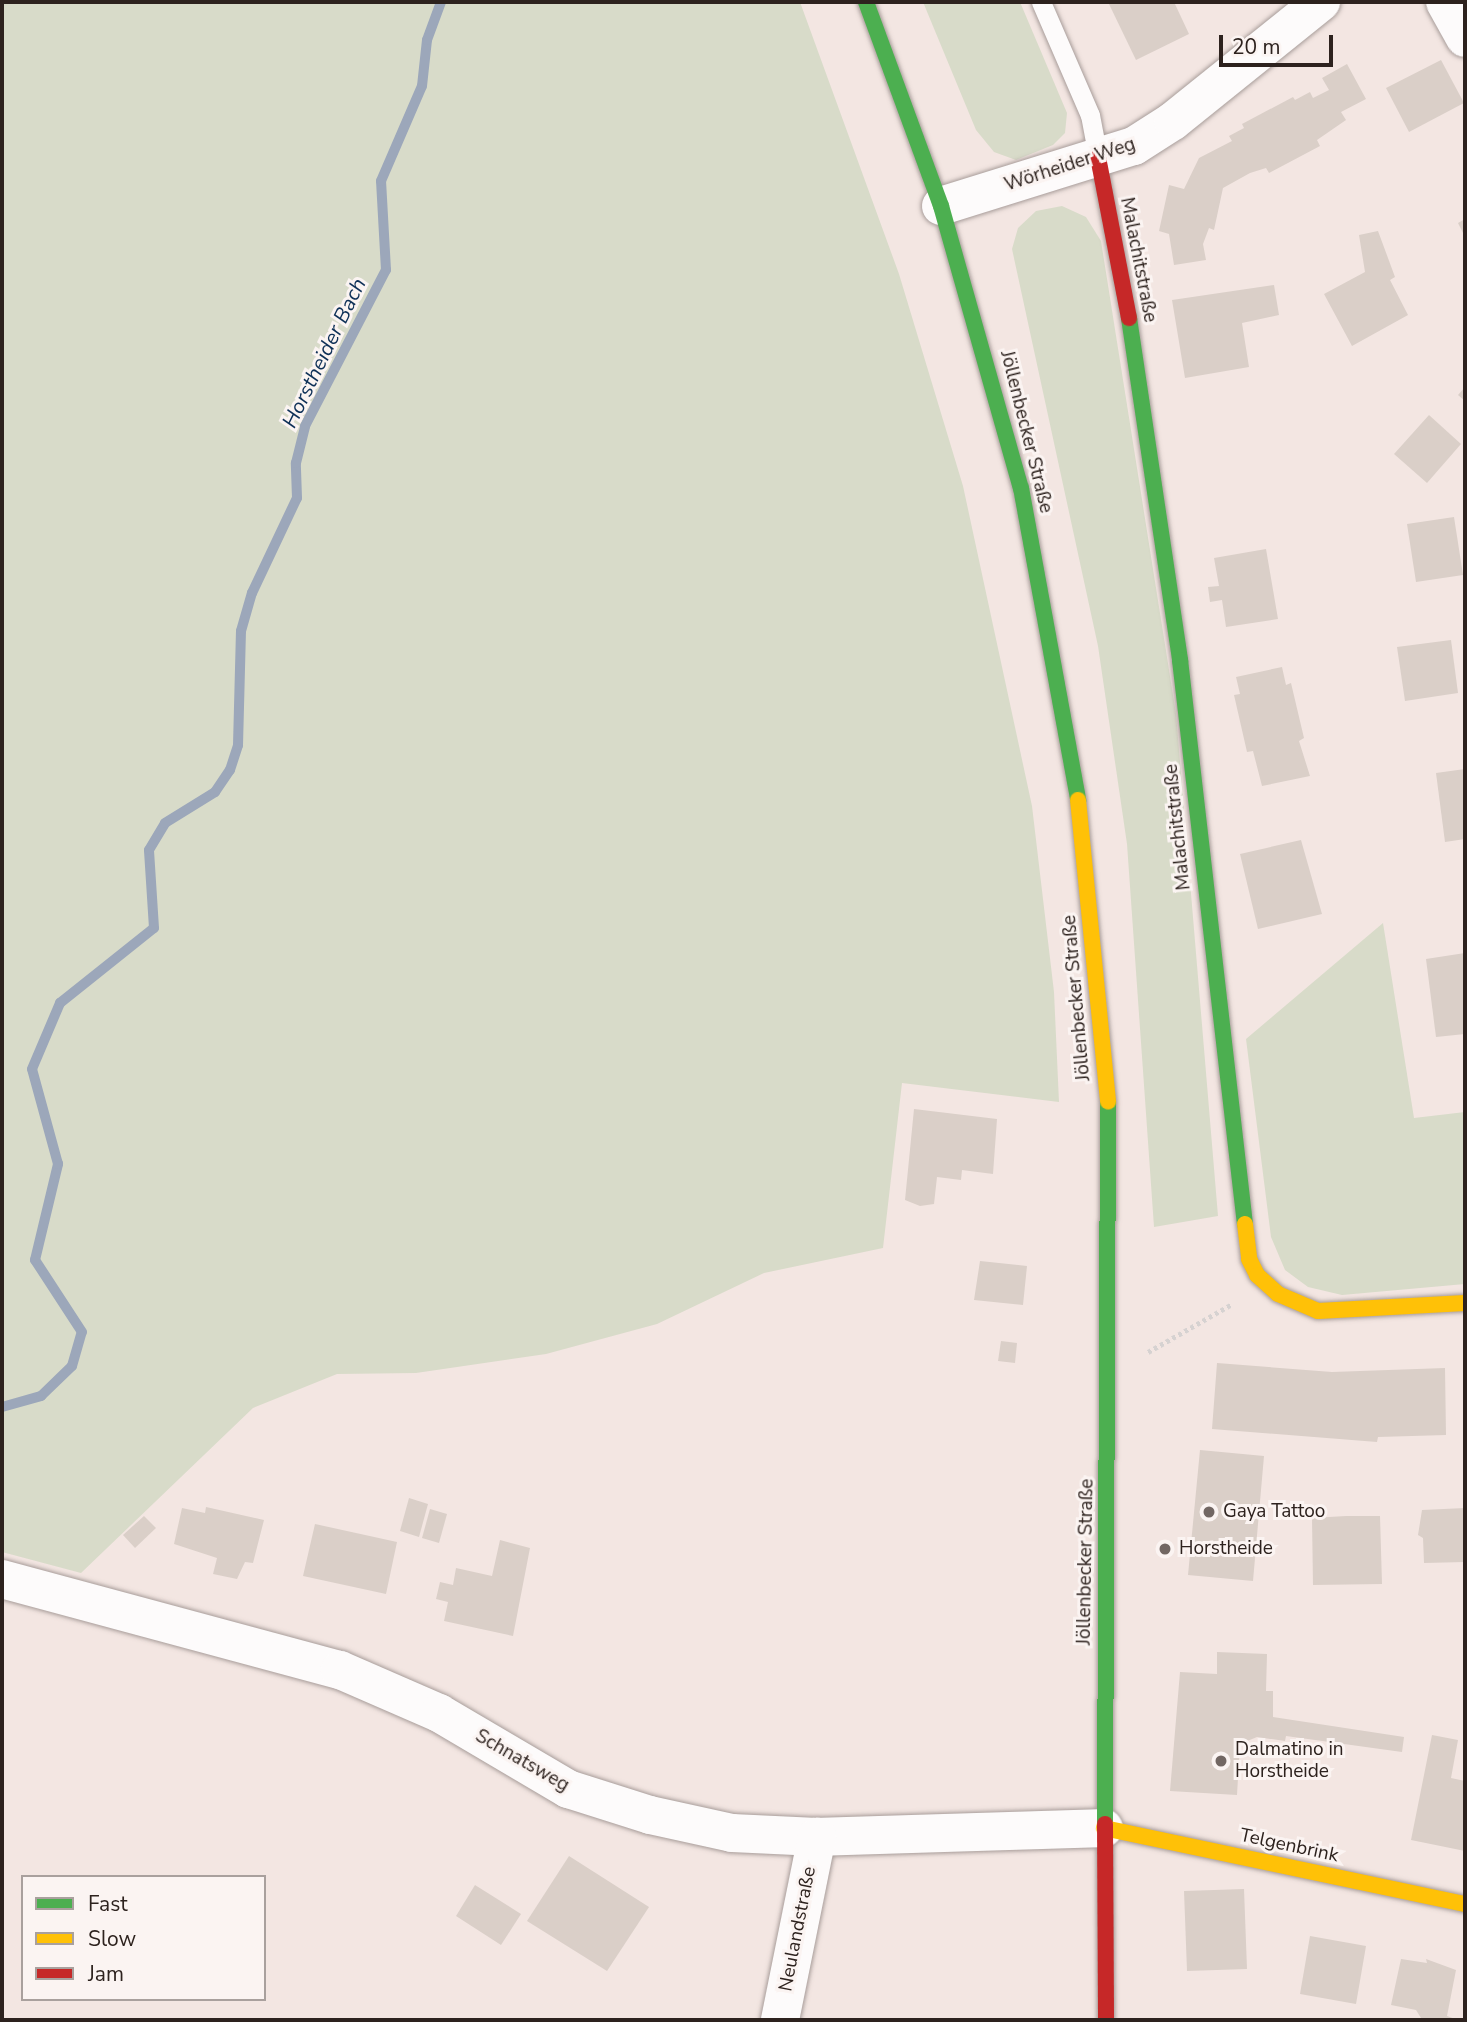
<!DOCTYPE html>
<meta charset="utf-8">
<style>
body{margin:0}
#map{position:relative;width:1467px;height:2022px;overflow:hidden;background:#f3e6e2;font-family:"Nunito Sans",sans-serif}
div>[style]{position:absolute}
.green>*{inset:0;background:#d8dbc9}
.stream>*{height:10px;margin:-5px;padding:0 5px;transform-origin:5px;border-radius:5px;background:#9ca7ba}
.building>*{inset:0;background:#dacfc8}
.path>*{height:4.5px;margin-top:-2.25px;transform-origin:0;background:repeating-linear-gradient(90deg,#d6d2d1 0 3.5px,transparent 0 7px)}
.roads{filter:drop-shadow(0 0 2px #a89d9a) drop-shadow(0 0 2px #a89d9a)}
.lane>*{height:19px;margin:-9.5px;padding:0 9.5px;transform-origin:9.5px;border-radius:9.5px;background:#fdfbfb}
.street>*{height:38px;margin:-19px;padding:0 19px;transform-origin:19px;border-radius:19px;background:#fdfbfb}
.fast>*{height:16px;margin:-8px;padding:0 8px;transform-origin:8px;border-radius:8px;background:#4caf50}
.slow>*{height:16px;margin:-8px;padding:0 8px;transform-origin:8px;border-radius:8px;background:#ffc107}
.jam>*{height:16px;margin:-8px;padding:0 8px;transform-origin:8px;border-radius:8px;background:#c62828}
.dots>*{width:19px;height:19px;translate:-50% -50%;box-sizing:border-box;border:4px solid #fbf4f2;border-radius:50%}
span{translate:-50% -50%;white-space:nowrap;text-align:center;line-height:1.15;-webkit-text-stroke:6px #fbf4f2;paint-order:stroke}
.street-label{font-size:19px;color:#2d221e}
.poi-label{font-size:19px;color:#2d221e}
.left{translate:0 -50%;text-align:left}
.water-label{font-size:21px;color:#0e3057;font-style:italic}
.frame{position:absolute;inset:0;border:4px solid #2d221e;pointer-events:none}
.legend{position:absolute;left:21px;top:1875px;width:245px;height:126px;box-sizing:border-box;background:#fbf4f2;border:2px solid #a9a09d;margin:0;padding:9px 12px;list-style:none;font-size:21px;color:#2d221e}
.legend li{display:flex;align-items:center;gap:14px;height:35px}
.legend b{width:35px;border:2px solid #a9a09d}
.scale{position:absolute;left:1219px;top:35px;width:114px;height:32px;box-sizing:border-box;border:4px solid #2d221e;border-top:0;padding-left:9px;font-size:21px;line-height:24px;white-space:nowrap;color:#2d221e;-webkit-text-stroke:5px #fbf4f2;paint-order:stroke}
</style>
<div id="map">
<div class="green">
<div style="clip-path:polygon(2px 2px,800px 2px,899px 274px,963px 486px,1032px 806px,1054px 992px,1059px 1102px,902px 1083px,883px 1248px,764px 1273px,657px 1324px,546px 1354px,416px 1373px,337px 1374px,253px 1408px,81px 1573px,2px 1552px)"></div>
<div style="clip-path:polygon(923px 2px,1020px 2px,1067px 113px,1065px 133px,1053px 145px,1016px 160px,994px 152px,976px 130px)"></div>
<div style="clip-path:polygon(1062px 206px,1086px 217px,1101px 241px,1176px 714px,1218px 1216px,1154px 1227px,1127px 844px,1098px 646px,1012px 249px,1018px 228px,1036px 211px)"></div>
<div style="clip-path:polygon(1383px 923px,1414px 1118px,1465px 1112px,1465px 1284px,1342px 1295px,1308px 1287px,1285px 1270px,1271px 1237px,1246px 1039px)"></div>
</div>
<div class="stream">
<div style="left:2px;top:1407px;width:41px;rotate:-15.8deg"></div>
<div style="left:41px;top:1396px;width:43px;rotate:-44.1deg"></div>
<div style="left:72px;top:1366px;width:35px;rotate:-74deg"></div>
<div style="left:82px;top:1332px;width:86px;rotate:-123.1deg"></div>
<div style="left:35px;top:1260px;width:99px;rotate:-76.5deg"></div>
<div style="left:58px;top:1164px;width:98px;rotate:-105.3deg"></div>
<div style="left:32px;top:1069px;width:72px;rotate:-67deg"></div>
<div style="left:60px;top:1003px;width:120px;rotate:-38.6deg"></div>
<div style="left:154px;top:928px;width:78px;rotate:-93.7deg"></div>
<div style="left:149px;top:850px;width:31px;rotate:-59deg"></div>
<div style="left:165px;top:823px;width:59px;rotate:-31.8deg"></div>
<div style="left:215px;top:792px;width:27px;rotate:-56deg"></div>
<div style="left:230px;top:770px;width:26px;rotate:-72deg"></div>
<div style="left:238px;top:745px;width:114px;rotate:-88.5deg"></div>
<div style="left:241px;top:631px;width:40px;rotate:-74deg"></div>
<div style="left:252px;top:593px;width:105px;rotate:-64.7deg"></div>
<div style="left:297px;top:498px;width:35px;rotate:-92deg"></div>
<div style="left:296px;top:463px;width:38px;rotate:-76deg"></div>
<div style="left:305px;top:426px;width:176px;rotate:-62.6deg"></div>
<div style="left:386px;top:270px;width:89px;rotate:-93.2deg"></div>
<div style="left:381px;top:181px;width:103px;rotate:-66.7deg"></div>
<div style="left:422px;top:86px;width:46px;rotate:-83.8deg"></div>
<div style="left:427px;top:40px;width:40px;rotate:-69.8deg"></div>
</div>
<div class="building">
<div style="clip-path:polygon(1108px 2px,1174px 2px,1189px 34px,1136px 60px)"></div>
<div style="clip-path:polygon(1441px 60px,1464px 103px,1409px 132px,1386px 88px)"></div>
<div style="clip-path:polygon(1347px 64px,1366px 99px,1341px 112px,1346px 120px,1317px 140px,1320px 146px,1269px 173px,1266px 168px,1250px 173px,1223px 188px,1214px 230px,1209px 228px,1203px 244px,1206px 260px,1174px 265px,1169px 234px,1159px 231px,1169px 185px,1184px 189px,1199px 158px,1232px 141px,1229px 136px,1244px 128px,1242px 124px,1293px 97px,1295px 100px,1310px 92px,1313px 98px,1329px 90px,1322px 78px)"></div>
<div style="clip-path:polygon(1465px 219px,1465px 237px,1458px 223px)"></div>
<div style="clip-path:polygon(1378px 231px,1395px 277px,1390px 280px,1408px 315px,1352px 346px,1324px 294px,1365px 272px,1359px 235px)"></div>
<div style="clip-path:polygon(1274px 285px,1279px 315px,1242px 323px,1249px 367px,1185px 378px,1172px 300px)"></div>
<div style="clip-path:polygon(1465px 387px,1465px 401px,1458px 395px)"></div>
<div style="clip-path:polygon(1429px 415px,1461px 444px,1427px 483px,1394px 454px)"></div>
<div style="clip-path:polygon(1454px 517px,1463px 575px,1416px 582px,1407px 524px)"></div>
<div style="clip-path:polygon(1266px 549px,1278px 619px,1226px 627px,1222px 600px,1210px 602px,1208px 587px,1219px 586px,1214px 558px)"></div>
<div style="clip-path:polygon(1451px 640px,1458px 693px,1405px 701px,1397px 647px)"></div>
<div style="clip-path:polygon(1282px 667px,1286px 685px,1291px 683px,1304px 738px,1299px 741px,1310px 776px,1262px 786px,1253px 751px,1247px 752px,1234px 695px,1240px 694px,1236px 677px)"></div>
<div style="clip-path:polygon(1465px 769px,1465px 839px,1445px 842px,1436px 773px)"></div>
<div style="clip-path:polygon(1301px 840px,1322px 914px,1258px 929px,1240px 854px)"></div>
<div style="clip-path:polygon(1465px 953px,1465px 1034px,1436px 1037px,1426px 959px)"></div>
<div style="clip-path:polygon(914px 1109px,997px 1119px,993px 1174px,962px 1170px,961px 1180px,937px 1177px,934px 1204px,920px 1206px,905px 1200px)"></div>
<div style="clip-path:polygon(980px 1261px,1027px 1266px,1023px 1305px,974px 1300px)"></div>
<div style="clip-path:polygon(1001px 1341px,1017px 1343px,1015px 1363px,998px 1361px)"></div>
<div style="clip-path:polygon(1217px 1363px,1332px 1372px,1445px 1368px,1446px 1435px,1378px 1437px,1377px 1442px,1212px 1429px)"></div>
<div style="clip-path:polygon(1200px 1450px,1264px 1456px,1253px 1581px,1188px 1575px)"></div>
<div style="clip-path:polygon(409px 1498px,428px 1504px,419px 1537px,400px 1531px)"></div>
<div style="clip-path:polygon(206px 1507px,264px 1520px,253px 1563px,245px 1562px,237px 1579px,213px 1574px,217px 1558px,174px 1544px,182px 1508px,205px 1513px)"></div>
<div style="clip-path:polygon(1465px 1508px,1465px 1562px,1424px 1563px,1423px 1538px,1418px 1535px,1422px 1510px)"></div>
<div style="clip-path:polygon(430px 1509px,447px 1514px,439px 1543px,422px 1538px)"></div>
<div style="clip-path:polygon(144px 1516px,156px 1528px,135px 1548px,123px 1535px)"></div>
<div style="clip-path:polygon(1346px 1516px,1380px 1516px,1382px 1584px,1313px 1585px,1312px 1518px)"></div>
<div style="clip-path:polygon(315px 1524px,397px 1542px,386px 1594px,303px 1576px)"></div>
<div style="clip-path:polygon(500px 1540px,530px 1548px,513px 1636px,444px 1621px,448px 1602px,436px 1599px,440px 1582px,453px 1585px,456px 1568px,492px 1576px)"></div>
<div style="clip-path:polygon(1217px 1652px,1267px 1654px,1266px 1691px,1273px 1691px,1273px 1717px,1404px 1737px,1402px 1752px,1286px 1736px,1285px 1741px,1257px 1737px,1240px 1744px,1237px 1795px,1170px 1791px,1180px 1672px,1217px 1674px)"></div>
<div style="clip-path:polygon(1432px 1735px,1458px 1740px,1451px 1778px,1465px 1781px,1465px 1851px,1411px 1840px)"></div>
<div style="clip-path:polygon(569px 1856px,649px 1907px,607px 1971px,527px 1921px)"></div>
<div style="clip-path:polygon(475px 1885px,521px 1914px,501px 1945px,456px 1916px)"></div>
<div style="clip-path:polygon(1244px 1889px,1247px 1969px,1187px 1971px,1184px 1891px)"></div>
<div style="clip-path:polygon(1310px 1936px,1366px 1946px,1356px 2004px,1300px 1994px)"></div>
<div style="clip-path:polygon(1401px 1959px,1427px 1963px,1426px 1959px,1456px 1970px,1447px 2016px,1458px 2020px,1421px 2018px,1416px 2010px,1391px 2005px)"></div>
</div>
<div class="path">
<div style="left:1148px;top:1352px;width:97px;rotate:-29.7deg"></div>
</div>
<div class="roads">
<div class="lane">
<div style="left:1041px;top:2px;width:123px;rotate:66.6deg"></div>
<div style="left:1090px;top:115px;width:43px;rotate:79.2deg"></div>
</div>
<div class="street">
<div style="left:1445px;top:2px;width:41px;rotate:60.9deg"></div>
<div style="left:941px;top:206px;width:202px;rotate:-17.3deg"></div>
<div style="left:1134px;top:146px;width:46px;rotate:-32.7deg"></div>
<div style="left:1173px;top:121px;width:190px;rotate:-38.8deg"></div>
<div style="left:2px;top:1579px;width:350px;rotate:15.1deg"></div>
<div style="left:340px;top:1670px;width:108px;rotate:23.5deg"></div>
<div style="left:439px;top:1713px;width:150px;rotate:30.5deg"></div>
<div style="left:568px;top:1789px;width:86px;rotate:17.6deg"></div>
<div style="left:650px;top:1815px;width:84px;rotate:12.4deg"></div>
<div style="left:732px;top:1833px;width:85px;rotate:2.7deg"></div>
<div style="left:817px;top:1837px;width:287px;rotate:-1.8deg"></div>
<div style="left:780px;top:2020px;width:187px;rotate:-78.6deg"></div>
</div>
<div class="fast">
<div style="left:866px;top:2px;width:217px;rotate:69.8deg"></div>
<div style="left:941px;top:206px;width:293px;rotate:74.2deg"></div>
<div style="left:1021px;top:488px;width:317px;rotate:79.6deg"></div>
<div style="left:1129px;top:318px;width:346px;rotate:81.5deg"></div>
<div style="left:1180px;top:660px;width:568px;rotate:83.43deg"></div>
<div style="left:1105px;top:1824px;width:722px;rotate:-89.76deg"></div>
</div>
<div class="slow">
<div style="left:1078px;top:800px;width:303px;rotate:84.3deg"></div>
<div style="left:1245px;top:1224px;width:35px;rotate:83deg"></div>
<div style="left:1249px;top:1259px;width:18px;rotate:63deg"></div>
<div style="left:1257px;top:1275px;width:28px;rotate:42deg"></div>
<div style="left:1278px;top:1294px;width:43px;rotate:23deg"></div>
<div style="left:1318px;top:1311px;width:147px;rotate:-3.1deg"></div>
<div style="left:1104px;top:1828px;width:369px;rotate:11.9deg"></div>
</div>
<div class="jam">
<div style="left:1098px;top:157px;width:164px;rotate:79.1deg"></div>
<div style="left:1105px;top:1824px;width:196px;rotate:89.7deg"></div>
</div>
</div>
<div class="dots">
<div style="left:1209px;top:1512px;background:#726763"></div>
<div style="left:1165px;top:1549px;background:#726763"></div>
<div style="left:1221px;top:1761px;background:#726763"></div>
</div>
<div class="street-label">
<span style="left:1070px;top:165px;rotate:-18deg">Wörheider Weg</span>
<span style="left:1138px;top:260px;rotate:79deg">Malachitstraße</span>
<span style="left:1026px;top:432px;rotate:76deg">Jöllenbecker Straße</span>
<span style="left:1178px;top:827px;rotate:-96deg">Malachitstraße</span>
<span style="left:1077px;top:998px;rotate:-95deg">Jöllenbecker Straße</span>
<span style="left:1086px;top:1562px;rotate:-89deg">Jöllenbecker Straße</span>
<span style="left:522px;top:1761px;rotate:30deg">Schnatsweg</span>
<span style="left:1289px;top:1846px;rotate:12deg">Telgenbrink</span>
<span style="left:798px;top:1929px;rotate:-79deg">Neulandstraße</span>
</div>
<div class="poi-label">
<span class="left" style="left:1223px;top:1512px">Gaya Tattoo</span>
<span class="left" style="left:1179px;top:1549px">Horstheide</span>
<span class="left" style="left:1235px;top:1761px">Dalmatino in<br>Horstheide</span>
</div>
<div class="water-label">
<span style="left:324px;top:353px;rotate:-64deg">Horstheider Bach</span>
</div>
<div class="frame"></div>
<ul class="legend">
<li><b style="height:9px;background:#4caf50"></b>Fast</li>
<li><b style="height:9px;background:#ffc107"></b>Slow</li>
<li><b style="height:9px;background:#c62828"></b>Jam</li>
</ul>
<div class="scale">20 m</div>
</div>
